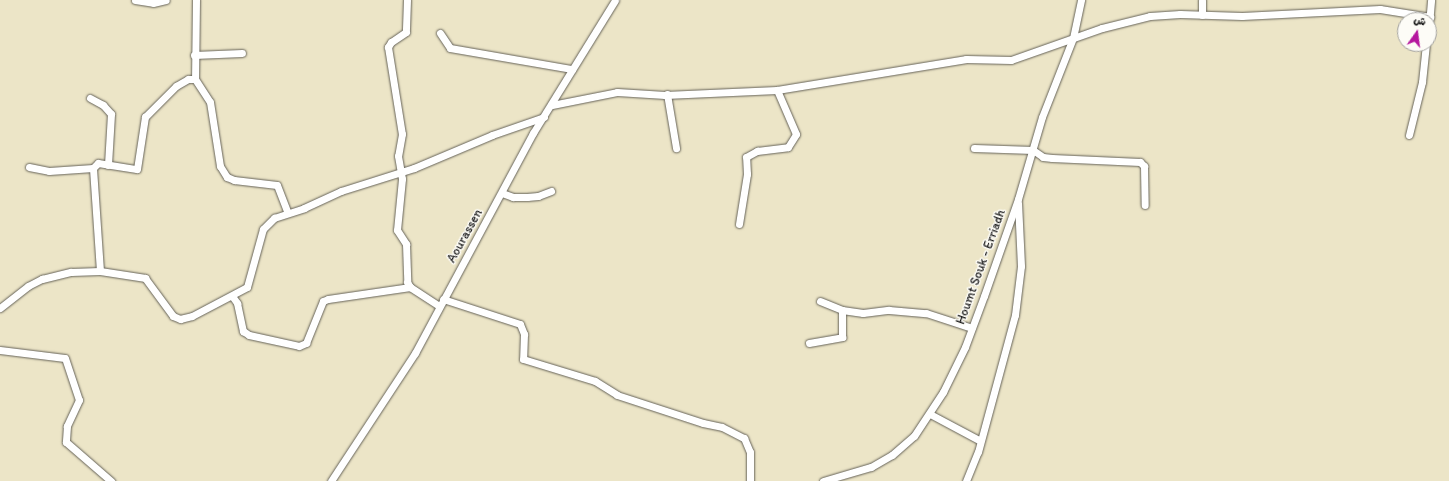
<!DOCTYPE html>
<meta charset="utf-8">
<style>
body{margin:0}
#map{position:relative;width:1449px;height:481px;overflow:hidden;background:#ece5c7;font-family:Itim,"Playpen Sans Arabic",sans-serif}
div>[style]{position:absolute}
.roads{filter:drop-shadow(0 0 1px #656258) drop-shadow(0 0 1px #656258)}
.minor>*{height:7px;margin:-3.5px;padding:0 3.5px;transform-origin:3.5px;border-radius:3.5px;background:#fff}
span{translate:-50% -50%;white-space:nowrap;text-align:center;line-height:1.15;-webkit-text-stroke:3px #fdfcf7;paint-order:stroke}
.street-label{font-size:13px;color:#1c1c1c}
.north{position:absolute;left:1397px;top:12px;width:40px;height:40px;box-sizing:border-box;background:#fdfcf7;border:1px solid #a3a29f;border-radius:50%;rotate:14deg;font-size:11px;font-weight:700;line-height:16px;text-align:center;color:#1c1c1c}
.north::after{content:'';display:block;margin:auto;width:14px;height:18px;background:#b5179e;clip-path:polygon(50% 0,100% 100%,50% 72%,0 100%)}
</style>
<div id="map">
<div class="roads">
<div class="minor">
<div style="left:135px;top:0;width:18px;rotate:9deg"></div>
<div style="left:153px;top:3px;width:13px;rotate:-13deg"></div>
<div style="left:196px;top:0;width:79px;rotate:90.7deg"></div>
<div style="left:195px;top:79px;width:27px;rotate:57deg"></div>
<div style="left:210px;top:102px;width:65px;rotate:81.1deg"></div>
<div style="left:220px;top:166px;width:13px;rotate:58deg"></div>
<div style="left:227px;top:177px;width:8px;rotate:23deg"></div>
<div style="left:234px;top:180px;width:43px;rotate:6.6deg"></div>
<div style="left:277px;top:185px;width:30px;rotate:69deg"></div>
<div style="left:407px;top:0;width:32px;rotate:92deg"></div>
<div style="left:406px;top:32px;width:18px;rotate:146deg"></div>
<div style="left:391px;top:42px;width:6px;rotate:121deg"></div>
<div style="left:388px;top:47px;width:88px;rotate:80.9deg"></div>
<div style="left:402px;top:134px;width:22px;rotate:100deg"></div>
<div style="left:398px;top:156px;width:23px;rotate:80deg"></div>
<div style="left:402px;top:179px;width:51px;rotate:95.6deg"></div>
<div style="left:397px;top:230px;width:17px;rotate:57deg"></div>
<div style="left:406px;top:244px;width:38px;rotate:88deg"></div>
<div style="left:407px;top:282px;width:6px;rotate:59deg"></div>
<div style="left:410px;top:287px;width:35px;rotate:33deg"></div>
<div style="left:1202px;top:15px;width:15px;rotate:-90deg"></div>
<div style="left:1429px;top:24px;width:24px;rotate:-85deg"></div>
<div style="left:440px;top:33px;width:18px;rotate:56deg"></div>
<div style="left:450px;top:48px;width:124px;rotate:9.8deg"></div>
<div style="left:194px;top:55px;width:48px;rotate:-2.4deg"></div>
<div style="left:667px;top:94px;width:55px;rotate:80.5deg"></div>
<div style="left:90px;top:98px;width:15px;rotate:28deg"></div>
<div style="left:103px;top:105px;width:12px;rotate:48deg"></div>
<div style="left:111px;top:114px;width:51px;rotate:93.4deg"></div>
<div style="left:552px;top:105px;width:66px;rotate:-11.3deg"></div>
<div style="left:617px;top:92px;width:48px;rotate:3.6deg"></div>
<div style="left:665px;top:95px;width:112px;rotate:-2.6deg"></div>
<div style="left:777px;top:90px;width:192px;rotate:-9.3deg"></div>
<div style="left:966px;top:59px;width:45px;rotate:1.3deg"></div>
<div style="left:1011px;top:60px;width:96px;rotate:-19.4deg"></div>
<div style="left:1102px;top:28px;width:49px;rotate:-14deg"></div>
<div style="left:1150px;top:16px;width:30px;rotate:-4deg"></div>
<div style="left:1180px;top:14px;width:62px;rotate:1.8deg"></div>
<div style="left:1242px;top:16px;width:138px;rotate:-2.9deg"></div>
<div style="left:1380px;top:9px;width:51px;rotate:9.1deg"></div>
<div style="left:1409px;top:135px;width:55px;rotate:-76.2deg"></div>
<div style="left:1422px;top:82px;width:38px;rotate:-84deg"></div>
<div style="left:974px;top:148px;width:59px;rotate:1.9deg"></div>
<div style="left:1033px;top:150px;width:12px;rotate:35deg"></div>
<div style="left:1043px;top:157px;width:9px;rotate:6deg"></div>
<div style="left:1052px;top:158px;width:88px;rotate:2.6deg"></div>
<div style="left:1140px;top:162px;width:6px;rotate:45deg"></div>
<div style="left:1144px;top:166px;width:39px;rotate:89deg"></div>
<div style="left:29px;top:167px;width:20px;rotate:11deg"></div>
<div style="left:49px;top:171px;width:44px;rotate:-3.9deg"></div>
<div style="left:502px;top:193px;width:12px;rotate:20deg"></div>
<div style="left:513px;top:197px;width:14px"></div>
<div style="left:527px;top:197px;width:11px;rotate:-5deg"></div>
<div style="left:538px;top:196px;width:14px;rotate:-21deg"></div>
<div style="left:739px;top:224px;width:51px;rotate:-80.9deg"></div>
<div style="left:747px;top:174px;width:17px;rotate:-93deg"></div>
<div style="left:746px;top:157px;width:13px;rotate:-29deg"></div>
<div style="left:757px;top:151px;width:31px;rotate:-7deg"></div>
<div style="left:788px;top:147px;width:15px;rotate:-58deg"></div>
<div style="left:796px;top:134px;width:48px;rotate:-113.4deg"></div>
<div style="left:100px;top:271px;width:103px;rotate:-93.9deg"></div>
<div style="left:93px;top:168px;width:7px;rotate:-45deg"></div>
<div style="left:98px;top:163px;width:39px;rotate:9deg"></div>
<div style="left:137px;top:169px;width:53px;rotate:-81.3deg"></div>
<div style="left:145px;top:117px;width:44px;rotate:-45deg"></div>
<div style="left:176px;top:86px;width:14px;rotate:-30deg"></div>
<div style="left:188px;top:79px;width:7px"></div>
<div style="left:232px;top:296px;width:9px;rotate:54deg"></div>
<div style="left:237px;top:303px;width:29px;rotate:78deg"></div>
<div style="left:243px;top:331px;width:7px;rotate:34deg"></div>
<div style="left:249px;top:335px;width:51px;rotate:12.4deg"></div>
<div style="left:299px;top:346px;width:8px;rotate:-23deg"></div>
<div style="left:306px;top:343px;width:45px;rotate:-68deg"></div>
<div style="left:323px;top:301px;width:5px;rotate:-22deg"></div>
<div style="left:328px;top:299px;width:83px;rotate:-8.3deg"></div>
<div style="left:443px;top:299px;width:81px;rotate:18deg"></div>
<div style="left:520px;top:324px;width:11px;rotate:68deg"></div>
<div style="left:524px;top:334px;width:25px;rotate:92deg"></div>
<div style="left:523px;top:359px;width:75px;rotate:17deg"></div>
<div style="left:595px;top:381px;width:26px;rotate:32deg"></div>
<div style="left:617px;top:395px;width:90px;rotate:18deg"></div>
<div style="left:703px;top:423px;width:19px;rotate:12deg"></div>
<div style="left:722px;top:427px;width:25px;rotate:27deg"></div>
<div style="left:744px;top:438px;width:15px;rotate:67deg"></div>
<div style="left:750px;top:452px;width:29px;rotate:90deg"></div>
<div style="left:820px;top:301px;width:24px;rotate:22deg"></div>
<div style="left:842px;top:310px;width:21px;rotate:8deg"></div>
<div style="left:863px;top:313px;width:26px;rotate:-7deg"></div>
<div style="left:889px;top:310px;width:37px;rotate:5deg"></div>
<div style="left:926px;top:313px;width:48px;rotate:18.1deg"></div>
<div style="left:0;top:308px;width:36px;rotate:-38deg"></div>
<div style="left:28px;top:286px;width:16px;rotate:-27deg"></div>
<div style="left:42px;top:279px;width:30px;rotate:-14deg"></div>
<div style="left:71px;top:272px;width:29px;rotate:-2deg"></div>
<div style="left:100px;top:271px;width:46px;rotate:8.8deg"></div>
<div style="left:145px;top:278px;width:47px;rotate:53.6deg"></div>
<div style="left:173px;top:316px;width:8px;rotate:23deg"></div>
<div style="left:180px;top:319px;width:12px;rotate:-14deg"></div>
<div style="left:192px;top:316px;width:62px;rotate:-27.8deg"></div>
<div style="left:247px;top:287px;width:60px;rotate:-74.6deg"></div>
<div style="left:263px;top:229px;width:16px;rotate:-45deg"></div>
<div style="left:274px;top:218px;width:32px;rotate:-18deg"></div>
<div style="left:304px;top:208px;width:41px;rotate:-24.7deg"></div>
<div style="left:341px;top:191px;width:77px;rotate:-17.5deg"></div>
<div style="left:414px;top:168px;width:85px;rotate:-22.9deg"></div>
<div style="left:492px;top:135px;width:55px;rotate:-19.1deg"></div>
<div style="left:809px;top:343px;width:34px;rotate:-10deg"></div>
<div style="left:842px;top:337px;width:27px;rotate:-90deg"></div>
<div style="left:0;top:350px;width:65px;rotate:7deg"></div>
<div style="left:65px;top:358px;width:44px;rotate:71.6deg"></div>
<div style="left:79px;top:400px;width:29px;rotate:115deg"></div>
<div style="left:67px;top:426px;width:16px;rotate:94deg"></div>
<div style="left:66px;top:442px;width:60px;rotate:40.9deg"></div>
<div style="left:930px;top:414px;width:55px;rotate:28deg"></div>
<div style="left:331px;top:481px;width:153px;rotate:-56.7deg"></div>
<div style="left:415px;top:353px;width:250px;rotate:-61.8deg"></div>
<div style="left:533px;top:133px;width:156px;rotate:-58.3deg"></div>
<div style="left:823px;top:481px;width:50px;rotate:-16.3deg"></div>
<div style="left:871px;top:467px;width:24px;rotate:-30deg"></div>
<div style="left:892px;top:455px;width:29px;rotate:-41deg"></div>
<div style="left:914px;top:436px;width:53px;rotate:-56.6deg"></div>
<div style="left:943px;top:392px;width:50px;rotate:-63.9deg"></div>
<div style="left:965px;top:347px;width:54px;rotate:-69.6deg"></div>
<div style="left:984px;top:296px;width:103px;rotate:-70.7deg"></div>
<div style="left:1018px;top:199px;width:85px;rotate:-73.7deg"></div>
<div style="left:1042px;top:117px;width:85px;rotate:-68.6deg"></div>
<div style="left:1073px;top:38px;width:39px;rotate:-78deg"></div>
<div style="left:966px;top:481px;width:31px;rotate:-68deg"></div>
<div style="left:978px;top:452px;width:142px;rotate:-74.9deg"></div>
<div style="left:1015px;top:315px;width:49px;rotate:-83deg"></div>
<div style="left:1021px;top:266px;width:63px;rotate:-92.7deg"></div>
</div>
</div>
<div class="street-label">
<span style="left:465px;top:236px;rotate:-61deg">Aourassen</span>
<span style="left:981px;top:267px;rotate:-70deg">Houmt Souk - Erriadh</span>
</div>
<div class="north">ش</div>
</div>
